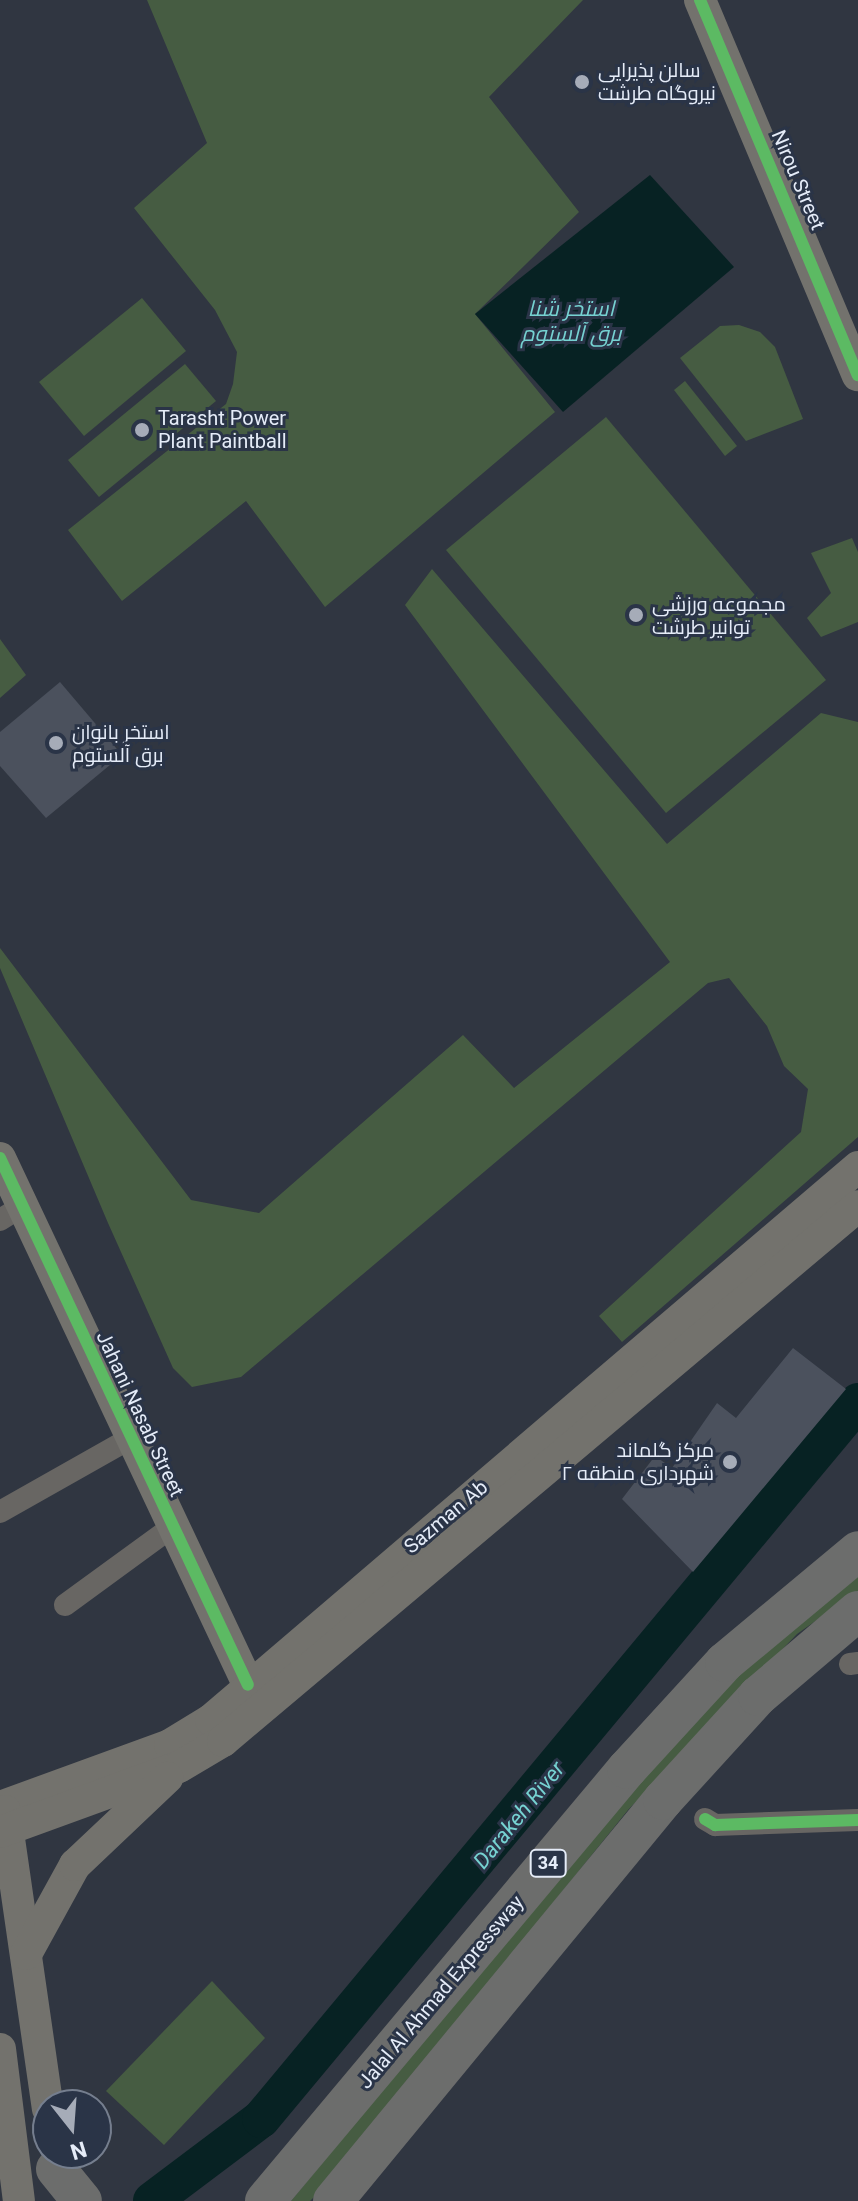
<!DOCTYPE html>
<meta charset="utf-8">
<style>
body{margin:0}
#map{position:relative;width:858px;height:2201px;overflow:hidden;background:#303641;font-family:Roboto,Cairo,sans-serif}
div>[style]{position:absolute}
.green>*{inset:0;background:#465c42}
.water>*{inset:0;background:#072223}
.river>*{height:38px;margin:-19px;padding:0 19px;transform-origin:19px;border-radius:19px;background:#072223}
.building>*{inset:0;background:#4b515d}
.street>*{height:22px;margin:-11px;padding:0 11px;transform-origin:11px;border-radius:11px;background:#686663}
.secondary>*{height:32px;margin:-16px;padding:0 16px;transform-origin:16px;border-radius:16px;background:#73726d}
.highway>*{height:40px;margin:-20px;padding:0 20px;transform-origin:20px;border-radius:20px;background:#6c6d6c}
.cycleway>*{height:12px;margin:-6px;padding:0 6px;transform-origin:6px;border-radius:6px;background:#5cba63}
.dots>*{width:22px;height:22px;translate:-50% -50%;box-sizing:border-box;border:4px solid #2a3447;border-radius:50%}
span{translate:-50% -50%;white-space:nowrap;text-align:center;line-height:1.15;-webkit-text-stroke:6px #2a3447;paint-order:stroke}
.shield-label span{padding:2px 6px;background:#2a3447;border:2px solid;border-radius:6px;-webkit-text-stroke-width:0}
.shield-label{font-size:18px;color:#e5ecf8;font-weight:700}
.poi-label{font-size:20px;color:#e5ecf8}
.left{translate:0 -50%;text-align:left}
.right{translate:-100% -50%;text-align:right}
.street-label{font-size:20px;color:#e5ecf8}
.water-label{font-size:22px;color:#76d2d2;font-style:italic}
.north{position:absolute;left:32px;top:2089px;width:80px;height:80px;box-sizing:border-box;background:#2a3447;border:2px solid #757e8e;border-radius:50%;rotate:163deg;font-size:22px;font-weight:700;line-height:32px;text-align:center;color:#e5ecf8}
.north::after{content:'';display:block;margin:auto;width:28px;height:36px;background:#a6acb8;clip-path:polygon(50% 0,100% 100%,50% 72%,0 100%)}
</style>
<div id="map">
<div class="green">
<div style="clip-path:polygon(147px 0,583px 0,489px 97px,579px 212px,475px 314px,555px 412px,325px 607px,246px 501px,122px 601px,68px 530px,226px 404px,233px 384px,237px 352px,215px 310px,134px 208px,207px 143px)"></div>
<div style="clip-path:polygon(142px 298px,186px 351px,84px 436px,39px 382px)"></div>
<div style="clip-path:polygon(739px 325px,760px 332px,775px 347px,803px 419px,746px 441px,680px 358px,720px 326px)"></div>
<div style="clip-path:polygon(185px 364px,216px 401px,99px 497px,68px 460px)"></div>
<div style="clip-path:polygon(685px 381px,737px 446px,725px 456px,674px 390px)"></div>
<div style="clip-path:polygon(606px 417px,826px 680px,666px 813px,446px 550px)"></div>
<div style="clip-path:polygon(852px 538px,858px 552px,858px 622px,821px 637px,807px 618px,831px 593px,811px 553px)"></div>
<div style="clip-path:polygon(432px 569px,667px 844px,821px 713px,858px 722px,858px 1137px,622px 1342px,599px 1316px,801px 1132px,808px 1089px,784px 1066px,767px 1026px,729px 978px,708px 983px,241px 1377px,192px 1387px,173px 1368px,108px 1223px,0 968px,0 948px,191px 1200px,259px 1213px,463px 1035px,514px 1088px,670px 962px,405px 605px)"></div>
<div style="clip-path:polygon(0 639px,26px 675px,0 698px)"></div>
<div style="clip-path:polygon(858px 1569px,858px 1591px,797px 1634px,628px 1810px,323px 2188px,310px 2201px,291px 2201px,674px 1734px)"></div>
<div style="clip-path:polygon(212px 1981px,265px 2038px,164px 2145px,106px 2091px)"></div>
</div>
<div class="water">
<div style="clip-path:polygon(650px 175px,734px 267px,563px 412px,475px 314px)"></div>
</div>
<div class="river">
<div style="left:152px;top:2201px;width:136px;rotate:-37deg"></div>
<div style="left:261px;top:2119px;width:933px;rotate:-50.22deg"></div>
</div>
<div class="building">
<div style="clip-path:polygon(60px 682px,122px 755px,46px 818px,0 766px,0 732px)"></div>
<div style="clip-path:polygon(793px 1348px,846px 1389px,693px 1572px,622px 1499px,655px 1456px,672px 1468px,717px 1403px,736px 1418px)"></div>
</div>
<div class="street">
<div style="left:0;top:1220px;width:25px;rotate:-32deg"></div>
<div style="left:0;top:1512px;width:148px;rotate:-29.5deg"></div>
<div style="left:65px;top:1605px;width:132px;rotate:-36.1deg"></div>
<div style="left:850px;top:1664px;width:8px;rotate:-7deg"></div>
<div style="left:705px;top:1819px;width:12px;rotate:31deg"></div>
<div style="left:715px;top:1825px;width:143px;rotate:-2deg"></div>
</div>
<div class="secondary">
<div style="left:700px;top:0;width:407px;rotate:67.2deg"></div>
<div style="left:0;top:1158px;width:600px;rotate:64.76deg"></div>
<div style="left:0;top:1807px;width:181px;rotate:-20deg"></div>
<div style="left:170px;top:1745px;width:48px;rotate:-31.4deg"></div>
<div style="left:211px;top:1720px;width:851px;rotate:-40.52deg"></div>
<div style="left:5px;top:1811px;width:301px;rotate:81.8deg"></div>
<div style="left:0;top:1832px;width:190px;rotate:-20deg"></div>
<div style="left:179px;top:1767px;width:51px;rotate:-30.6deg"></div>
<div style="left:223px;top:1741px;width:830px;rotate:-40.11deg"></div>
<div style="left:26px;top:1954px;width:102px;rotate:-61.2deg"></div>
<div style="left:75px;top:1865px;width:127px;rotate:-43.4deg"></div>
<div style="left:0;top:2049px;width:153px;rotate:82.9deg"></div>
</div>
<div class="highway">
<div style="left:56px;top:2169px;width:41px;rotate:50.9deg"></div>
<div style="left:265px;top:2201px;width:564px;rotate:-50.04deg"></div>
<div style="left:627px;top:1769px;width:145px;rotate:-47.5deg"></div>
<div style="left:725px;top:1662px;width:173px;rotate:-39.8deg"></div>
<div style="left:333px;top:2201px;width:519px;rotate:-50.55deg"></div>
<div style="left:663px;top:1800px;width:141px;rotate:-47.6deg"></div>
<div style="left:758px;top:1696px;width:131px;rotate:-40.4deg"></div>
</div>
<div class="cycleway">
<div style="left:700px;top:0;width:407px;rotate:67.2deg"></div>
<div style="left:0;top:1158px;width:582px;rotate:64.8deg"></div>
<div style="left:705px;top:1819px;width:12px;rotate:31deg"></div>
<div style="left:715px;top:1825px;width:143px;rotate:-2deg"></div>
</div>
<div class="dots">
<div style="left:582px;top:82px;background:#a6acb8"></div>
<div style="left:142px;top:430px;background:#a6acb8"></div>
<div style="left:636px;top:615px;background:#a6acb8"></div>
<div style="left:56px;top:743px;background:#a6acb8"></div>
<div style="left:730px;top:1462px;background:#a6acb8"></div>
</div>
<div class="shield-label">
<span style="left:548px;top:1863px">34</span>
</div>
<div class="poi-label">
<span class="left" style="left:598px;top:82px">سالن پذیرایی<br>نیروگاه طرشت</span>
<span class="left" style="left:158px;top:430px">Tarasht Power<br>Plant Paintball</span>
<span class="left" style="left:652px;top:616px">مجموعه ورزشی<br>توانیر طرشت</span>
<span class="left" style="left:72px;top:744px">استخر بانوان<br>برق آلستوم</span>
<span class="right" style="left:714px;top:1462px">مرکز گلماند<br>شهرداری منطقه ۲</span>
</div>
<div class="street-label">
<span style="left:798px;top:180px;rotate:67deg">Nirou Street</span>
<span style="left:140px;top:1414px;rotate:65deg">Jahani Nasab Street</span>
<span style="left:446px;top:1517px;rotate:-40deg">Sazman Ab</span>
<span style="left:441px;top:1992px;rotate:-50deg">Jalal Al Ahmad Expressway</span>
</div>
<div class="water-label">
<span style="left:571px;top:321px">استخر شنا<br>برق آلستوم</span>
<span style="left:519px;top:1815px;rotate:-51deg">Darakeh River</span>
</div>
<div class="north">N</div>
</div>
